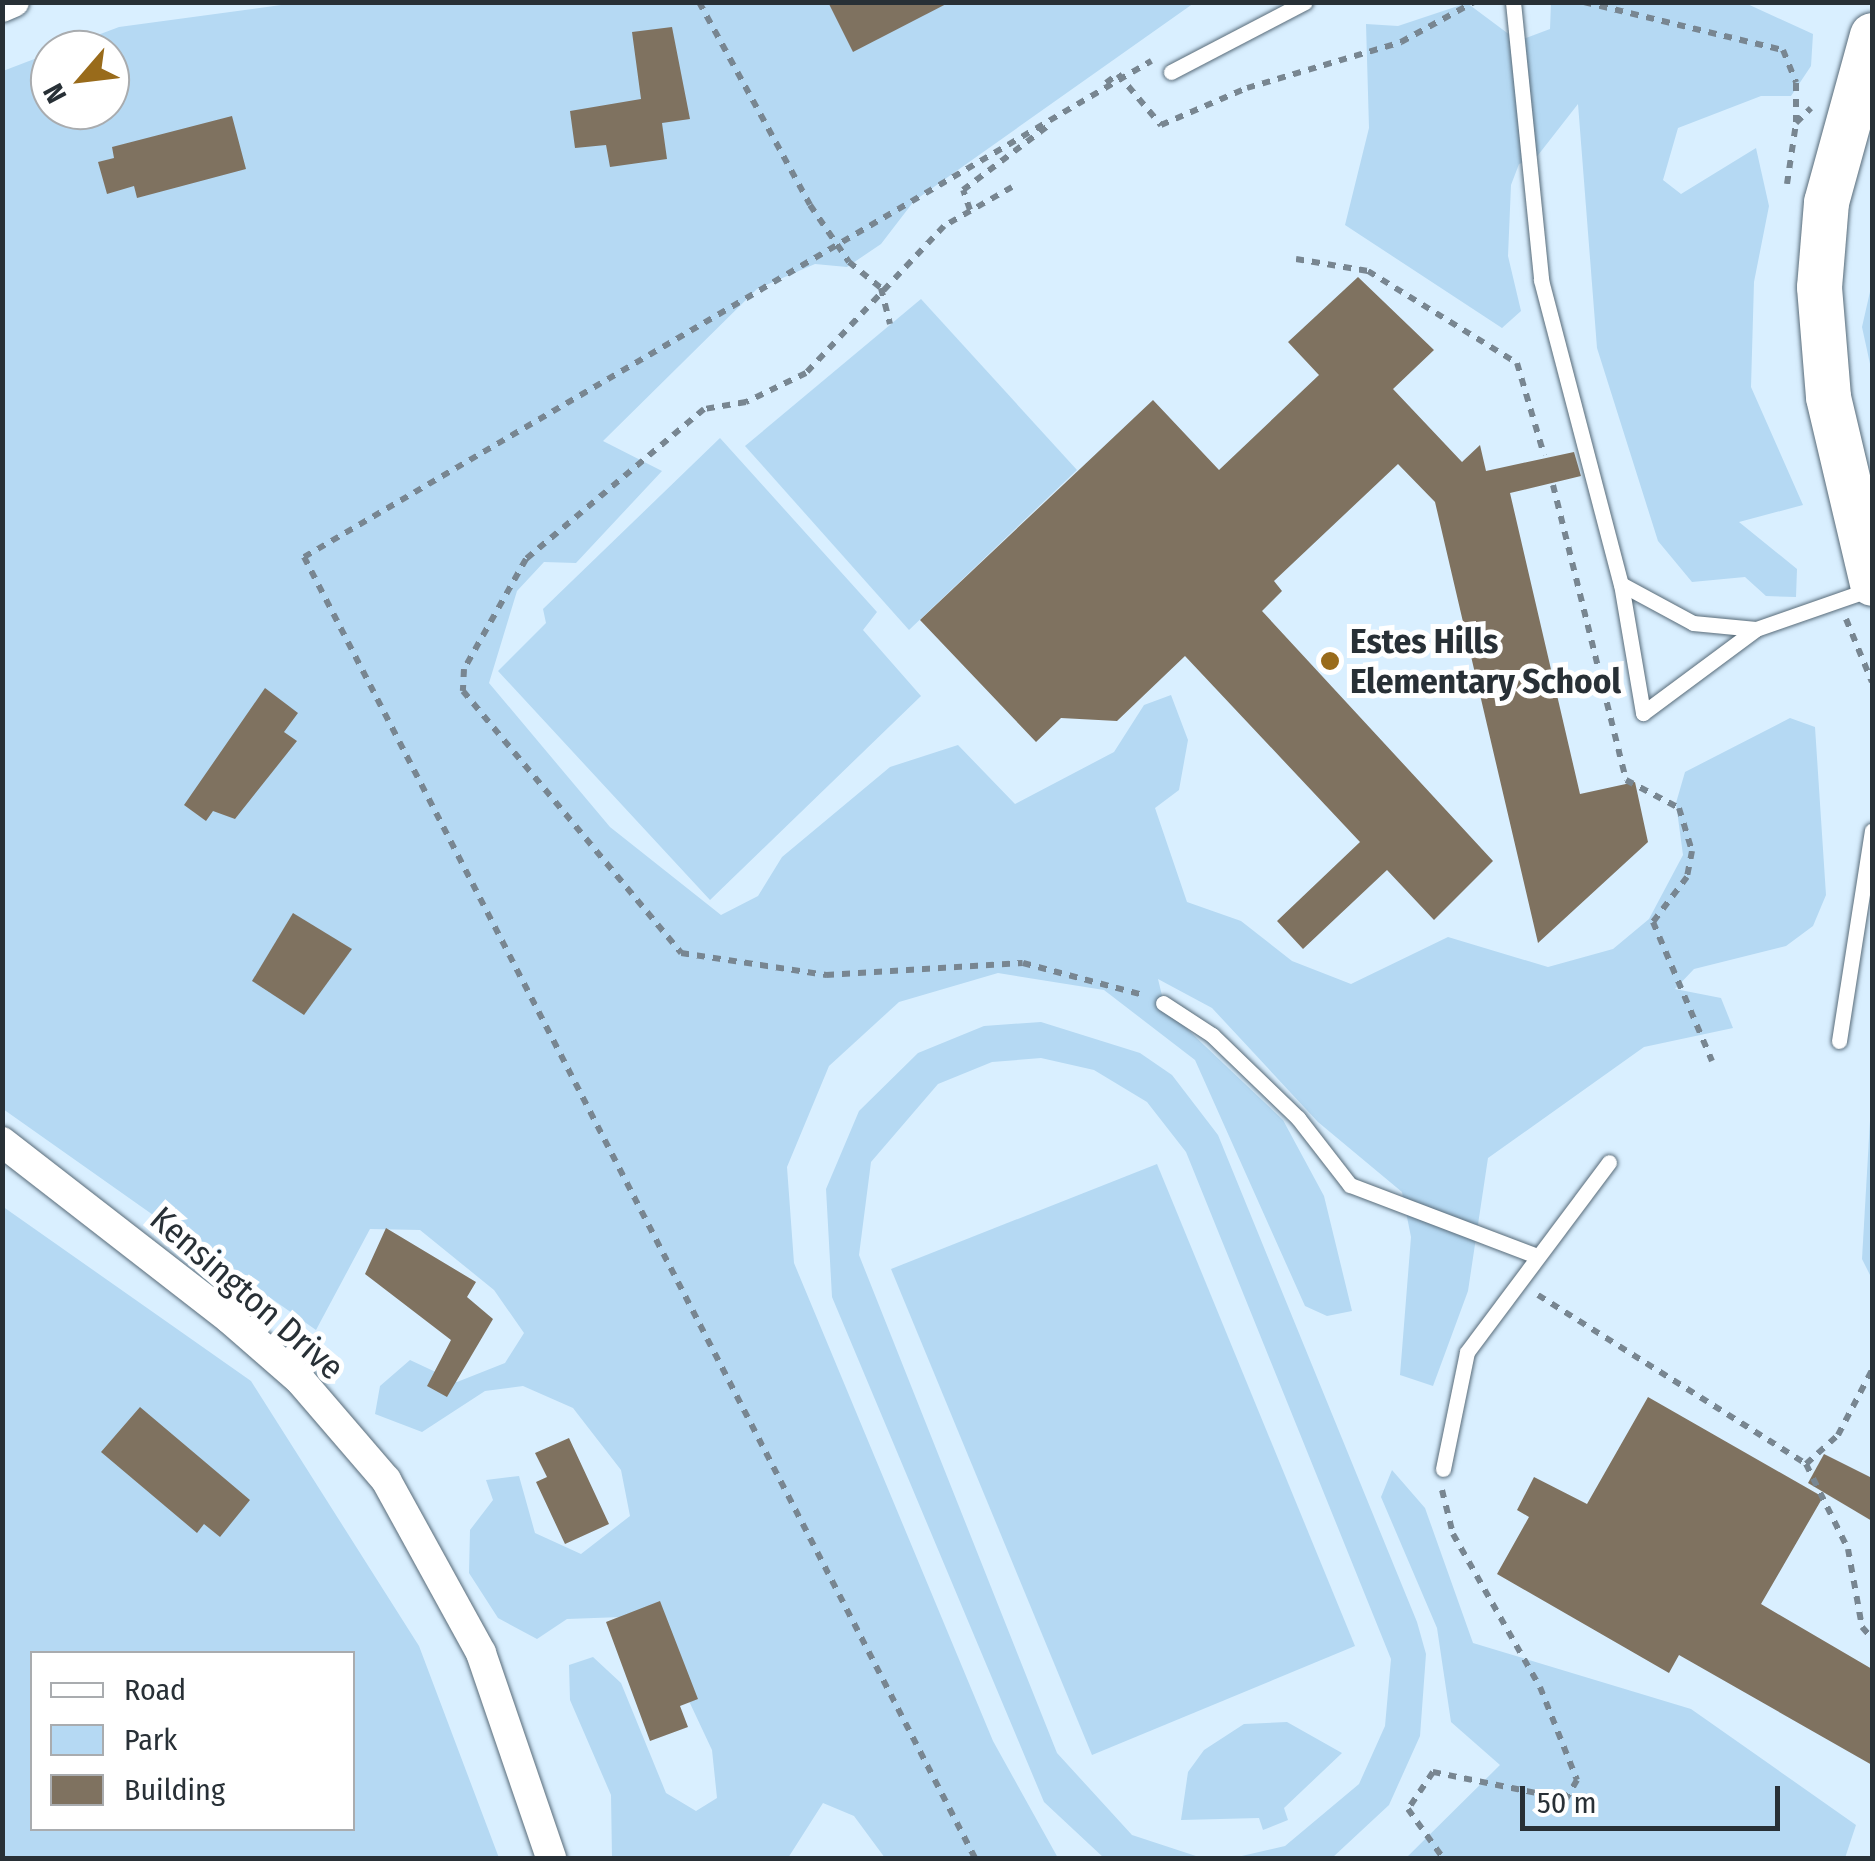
<!DOCTYPE html>
<style>
body{margin:0}
#map{position:relative;width:1875px;height:1861px;overflow:hidden;background:#d9efff;font-family:"Fira Sans Condensed",sans-serif}
div>[style]{position:absolute}
.green>*{inset:0;background:#b5d9f3}
.building>*{inset:0;background:#7f7260}
.path>*{height:6px;margin-top:-3px;transform-origin:0;background:repeating-linear-gradient(90deg,#788691 0 8px,transparent 0 16px)}
.roads{filter:drop-shadow(0 0 2px #586b79) drop-shadow(0 0 2px #586b79)}
.lane>*{height:15px;margin:-7.5px;padding:0 7.5px;transform-origin:7.5px;border-radius:7.5px;background:#fff}
.street>*{height:30px;margin:-15px;padding:0 15px;transform-origin:15px;border-radius:15px;background:#fff}
.secondary>*{height:45px;margin:-22.5px;padding:0 22.5px;transform-origin:22.5px;border-radius:22.5px;background:#fff}
.dots>*{width:28px;height:28px;translate:-50% -50%;box-sizing:border-box;border:5px solid #fff;border-radius:50%}
span{translate:-50% -50%;white-space:nowrap;text-align:center;line-height:1.15;-webkit-text-stroke:10px #fff;paint-order:stroke}
.poi-label{font-size:35px;color:#283036;font-weight:700}
.left{translate:0 -50%;text-align:left}
.street-label{font-size:35px;color:#283036}
.frame{position:absolute;inset:0;border:5px solid #283036;pointer-events:none}
.legend{position:absolute;left:30px;top:1651px;width:325px;height:180px;box-sizing:border-box;background:#fff;border:2px solid #a9acaf;margin:0;padding:12px 18px;list-style:none;font-size:30px;color:#283036}
.legend li{display:flex;align-items:center;gap:20px;height:50px}
.legend b{width:50px;border:2px solid #a9acaf}
.north{position:absolute;left:30px;top:30px;width:100px;height:100px;box-sizing:border-box;background:#fff;border:2px solid #a9acaf;border-radius:50%;rotate:242deg;font-size:28px;font-weight:700;line-height:40px;text-align:center;color:#283036}
.north::after{content:'';display:block;margin:auto;width:35px;height:45px;background:#996b1b;clip-path:polygon(50% 0,100% 100%,50% 72%,0 100%)}
.scale{position:absolute;left:1520px;top:1786px;width:260px;height:45px;box-sizing:border-box;border:5px solid #283036;border-top:0;padding-left:12px;font-size:30px;line-height:35px;white-space:nowrap;color:#283036;-webkit-text-stroke:8px #fff;paint-order:stroke}
</style>
<div id="map">
<div class="green">
<div style="clip-path:polygon(303px 2px,1194px 3px,914px 201px,881px 244px,847px 267px,815px 264px,757px 289px,603px 441px,662px 471px,576px 563px,544px 562px,517px 591px,489px 683px,610px 827px,721px 915px,758px 896px,782px 857px,890px 767px,958px 745px,1015px 804px,1114px 752px,1144px 705px,1171px 695px,1188px 740px,1179px 790px,1155px 808px,1187px 902px,1241px 921px,1292px 961px,1351px 984px,1448px 937px,1548px 967px,1613px 949px,1649px 919px,1683px 855px,1676px 803px,1685px 772px,1790px 718px,1815px 727px,1826px 895px,1813px 926px,1786px 946px,1694px 969px,1675px 989px,1721px 998px,1733px 1028px,1644px 1047px,1488px 1158px,1468px 1291px,1433px 1386px,1400px 1375px,1411px 1237px,1402px 1192px,1318px 1122px,1212px 1008px,1158px 979px,1165px 1008px,1283px 1120px,1324px 1196px,1352px 1311px,1327px 1316px,1305px 1306px,1195px 1060px,1104px 990px,998px 973px,899px 1002px,829px 1066px,787px 1167px,794px 1263px,993px 1741px,1058px 1858px,885px 1858px,854px 1816px,823px 1803px,788px 1858px,612px 1858px,611px 1795px,570px 1700px,569px 1665px,593px 1657px,621px 1683px,666px 1793px,696px 1811px,717px 1798px,712px 1750px,649px 1616px,567px 1619px,537px 1639px,498px 1618px,469px 1573px,470px 1530px,493px 1500px,486px 1480px,519px 1476px,535px 1533px,581px 1554px,630px 1516px,621px 1470px,573px 1408px,523px 1386px,485px 1391px,422px 1432px,375px 1414px,380px 1386px,410px 1360px,457px 1382px,505px 1363px,524px 1333px,494px 1290px,420px 1230px,370px 1229px,316px 1330px,3px 1109px,3px 71px,50px 53px,50px 110px,110px 110px,110px 50px,58px 50px,119px 27px)"></div>
<div style="clip-path:polygon(1743px 2px,1813px 34px,1811px 66px,1791px 96px,1761px 96px,1678px 128px,1663px 180px,1681px 194px,1756px 148px,1769px 206px,1754px 282px,1751px 387px,1803px 505px,1739px 522px,1797px 569px,1796px 597px,1766px 596px,1745px 577px,1692px 582px,1658px 541px,1597px 348px,1578px 104px,1535px 159px,1519px 164px,1511px 185px,1508px 256px,1521px 311px,1502px 328px,1345px 225px,1369px 128px,1366px 24px,1398px 26px,1467px 3px,1518px 41px,1550px 29px,1551px 3px)"></div>
<div style="clip-path:polygon(1872px 283px,1872px 373px,1862px 327px)"></div>
<div style="clip-path:polygon(921px 299px,1077px 470px,909px 630px,745px 446px)"></div>
<div style="clip-path:polygon(720px 438px,877px 612px,863px 630px,921px 696px,710px 900px,498px 671px,546px 623px,543px 609px)"></div>
<div style="clip-path:polygon(1041px 1022px,1140px 1053px,1172px 1075px,1218px 1135px,1417px 1622px,1426px 1654px,1420px 1736px,1389px 1805px,1332px 1858px,1233px 1858px,1285px 1846px,1359px 1784px,1385px 1726px,1391px 1659px,1186px 1152px,1147px 1102px,1094px 1070px,1041px 1058px,992px 1062px,938px 1084px,871px 1162px,859px 1255px,1057px 1753px,1132px 1835px,1202px 1858px,1104px 1858px,1044px 1802px,832px 1297px,826px 1189px,859px 1111px,918px 1053px,984px 1026px)"></div>
<div style="clip-path:polygon(1872px 1086px,1872px 1279px,1862px 1259px)"></div>
<div style="clip-path:polygon(1157px 1164px,1355px 1646px,1092px 1755px,891px 1269px)"></div>
<div style="clip-path:polygon(evenodd,2px 1206px,251px 1381px,419px 1646px,499px 1858px,3px 1858px,2px 1206px,32px 1654px,352px 1654px,352px 1828px,32px 1828px,32px 1654px)"></div>
<div style="clip-path:polygon(1392px 1470px,1425px 1508px,1473px 1643px,1691px 1709px,1856px 1825px,1845px 1858px,1406px 1858px,1500px 1765px,1451px 1722px,1437px 1628px,1381px 1497px)"></div>
<div style="clip-path:polygon(1287px 1722px,1342px 1753px,1284px 1808px,1288px 1820px,1263px 1830px,1259px 1818px,1181px 1820px,1188px 1772px,1204px 1750px,1244px 1724px)"></div>
</div>
<div class="building">
<div style="clip-path:polygon(828px 2px,950px 2px,853px 52px)"></div>
<div style="clip-path:polygon(672px 27px,690px 119px,662px 123px,667px 159px,610px 167px,606px 145px,575px 148px,570px 111px,641px 99px,632px 32px)"></div>
<div style="clip-path:polygon(232px 116px,246px 169px,137px 198px,134px 186px,107px 194px,98px 162px,114px 158px,112px 147px)"></div>
<div style="clip-path:polygon(1358px 277px,1434px 350px,1393px 389px,1462px 462px,1480px 445px,1486px 471px,1574px 452px,1581px 476px,1510px 493px,1580px 794px,1635px 782px,1648px 842px,1538px 943px,1435px 502px,1398px 464px,1274px 581px,1282px 591px,1262px 611px,1493px 861px,1434px 920px,1387px 870px,1303px 949px,1277px 921px,1360px 842px,1185px 656px,1117px 721px,1061px 718px,1036px 742px,920px 620px,1153px 400px,1219px 470px,1319px 375px,1288px 342px)"></div>
<div style="clip-path:polygon(265px 688px,298px 713px,284px 732px,297px 741px,235px 819px,213px 811px,206px 821px,184px 805px)"></div>
<div style="clip-path:polygon(293px 913px,352px 949px,304px 1015px,252px 981px)"></div>
<div style="clip-path:polygon(386px 1228px,476px 1282px,467px 1297px,493px 1319px,447px 1397px,427px 1386px,451px 1340px,365px 1274px)"></div>
<div style="clip-path:polygon(1648px 1397px,1823px 1497px,1761px 1604px,1872px 1669px,1872px 1765px,1679px 1655px,1669px 1673px,1497px 1574px,1529px 1517px,1517px 1510px,1534px 1477px,1587px 1504px)"></div>
<div style="clip-path:polygon(140px 1407px,250px 1500px,220px 1537px,204px 1524px,197px 1533px,101px 1452px)"></div>
<div style="clip-path:polygon(569px 1438px,609px 1524px,565px 1544px,536px 1482px,547px 1477px,535px 1453px)"></div>
<div style="clip-path:polygon(1824px 1454px,1872px 1478px,1872px 1521px,1808px 1483px)"></div>
<div style="clip-path:polygon(660px 1601px,698px 1699px,680px 1706px,688px 1727px,650px 1741px,606px 1622px)"></div>
</div>
<div class="path">
<div style="left:699px;top:2px;width:231px;rotate:61.3deg"></div>
<div style="left:810px;top:205px;width:69px;rotate:55.6deg"></div>
<div style="left:849px;top:262px;width:41px;rotate:39.1deg"></div>
<div style="left:881px;top:288px;width:37px;rotate:76deg"></div>
<div style="left:1584px;top:2px;width:205px;rotate:13.6deg"></div>
<div style="left:1783px;top:50px;width:35px;rotate:68deg"></div>
<div style="left:1796px;top:83px;width:39px;rotate:90deg"></div>
<div style="left:1106px;top:83px;width:15px;rotate:-37deg"></div>
<div style="left:1118px;top:74px;width:67px;rotate:49.9deg"></div>
<div style="left:1161px;top:125px;width:94px;rotate:-23.3deg"></div>
<div style="left:1247px;top:88px;width:161px;rotate:-16.6deg"></div>
<div style="left:1401px;top:42px;width:83px;rotate:-28.7deg"></div>
<div style="left:1787px;top:184px;width:62px;rotate:-81.6deg"></div>
<div style="left:1796px;top:123px;width:21px;rotate:-45deg"></div>
<div style="left:1012px;top:187px;width:78px;rotate:150.2deg"></div>
<div style="left:944px;top:226px;width:202px;rotate:133.2deg"></div>
<div style="left:806px;top:373px;width:67px;rotate:154.2deg"></div>
<div style="left:746px;top:402px;width:43px;rotate:170.5deg"></div>
<div style="left:704px;top:409px;width:233px;rotate:139.9deg"></div>
<div style="left:526px;top:559px;width:126px;rotate:119.4deg"></div>
<div style="left:464px;top:669px;width:22px;rotate:93deg"></div>
<div style="left:463px;top:691px;width:341px;rotate:50.2deg"></div>
<div style="left:681px;top:953px;width:147px;rotate:8.6deg"></div>
<div style="left:826px;top:975px;width:197px;rotate:-3.5deg"></div>
<div style="left:1023px;top:963px;width:124px;rotate:14.9deg"></div>
<div style="left:970px;top:210px;width:21px;rotate:-109deg"></div>
<div style="left:963px;top:190px;width:111px;rotate:-37deg"></div>
<div style="left:1296px;top:259px;width:73px;rotate:9.5deg"></div>
<div style="left:1368px;top:271px;width:175px;rotate:31.7deg"></div>
<div style="left:1517px;top:363px;width:96px;rotate:73.6deg"></div>
<div style="left:1553px;top:485px;width:304px;rotate:76.1deg"></div>
<div style="left:1626px;top:780px;width:60px;rotate:27.8deg"></div>
<div style="left:1679px;top:808px;width:45px;rotate:73.2deg"></div>
<div style="left:1692px;top:851px;width:26px;rotate:101deg"></div>
<div style="left:1687px;top:877px;width:56px;rotate:127.1deg"></div>
<div style="left:1653px;top:922px;width:151px;rotate:67deg"></div>
<div style="left:1846px;top:619px;width:68px;rotate:67.6deg"></div>
<div style="left:1538px;top:1295px;width:317px;rotate:32.2deg"></div>
<div style="left:1806px;top:1464px;width:43px;rotate:-42.2deg"></div>
<div style="left:1838px;top:1435px;width:73px;rotate:-62.4deg"></div>
<div style="left:1806px;top:1464px;width:95px;rotate:63.7deg"></div>
<div style="left:1848px;top:1549px;width:79px;rotate:79.8deg"></div>
<div style="left:1862px;top:1627px;width:15px;rotate:48deg"></div>
<div style="left:1442px;top:1490px;width:45px;rotate:76deg"></div>
<div style="left:1453px;top:1534px;width:176px;rotate:60.4deg"></div>
<div style="left:1540px;top:1687px;width:100px;rotate:68.3deg"></div>
<div style="left:1577px;top:1780px;width:22px;rotate:120deg"></div>
<div style="left:1566px;top:1799px;width:136px;rotate:-168.5deg"></div>
<div style="left:1433px;top:1772px;width:45px;rotate:124deg"></div>
<div style="left:1408px;top:1809px;width:60px;rotate:54.5deg"></div>
<div style="left:975px;top:1858px;width:1464px;rotate:-117.28deg"></div>
<div style="left:304px;top:557px;width:982px;rotate:-30.35deg"></div>
</div>
<div class="roads">
<div class="lane">
<div style="left:1513px;top:2px;width:279px;rotate:84.2deg"></div>
<div style="left:1541px;top:280px;width:314px;rotate:75.3deg"></div>
<div style="left:1621px;top:584px;width:131px;rotate:80.3deg"></div>
<div style="left:1643px;top:713px;width:141px;rotate:-36.6deg"></div>
<div style="left:1171px;top:72px;width:151px;rotate:-27.6deg"></div>
<div style="left:1621px;top:584px;width:82px;rotate:28.4deg"></div>
<div style="left:1693px;top:623px;width:63px;rotate:5.4deg"></div>
<div style="left:1756px;top:629px;width:122px;rotate:-19.2deg"></div>
<div style="left:1163px;top:1003px;width:59px;rotate:33.1deg"></div>
<div style="left:1212px;top:1035px;width:120px;rotate:44deg"></div>
<div style="left:1298px;top:1118px;width:85px;rotate:52.2deg"></div>
<div style="left:1350px;top:1185px;width:197px;rotate:20.8deg"></div>
<div style="left:1839px;top:1041px;width:213px;rotate:-81.1deg"></div>
<div style="left:1443px;top:1469px;width:119px;rotate:-78.4deg"></div>
<div style="left:1467px;top:1352px;width:237px;rotate:-53.2deg"></div>
</div>
<div class="street">
<div style="left:2px;top:7px;width:13px;rotate:-23deg"></div>
<div style="left:2px;top:1142px;width:289px;rotate:37.8deg"></div>
<div style="left:230px;top:1319px;width:93px;rotate:41.1deg"></div>
<div style="left:300px;top:1380px;width:132px;rotate:49.3deg"></div>
<div style="left:386px;top:1480px;width:197px;rotate:61.2deg"></div>
<div style="left:481px;top:1653px;width:217px;rotate:71.1deg"></div>
</div>
<div class="secondary">
<div style="left:1872px;top:35px;width:173px;rotate:105.4deg"></div>
<div style="left:1826px;top:202px;width:85px;rotate:94.7deg"></div>
<div style="left:1819px;top:287px;width:110px;rotate:85.3deg"></div>
<div style="left:1828px;top:397px;width:191px;rotate:76.7deg"></div>
</div>
</div>
<div class="dots">
<div style="left:1330px;top:661px;background:#996b1b"></div>
</div>
<div class="poi-label">
<span class="left" style="left:1350px;top:661px">Estes Hills<br>Elementary School</span>
</div>
<div class="street-label">
<span style="left:247px;top:1293px;rotate:41deg">Kensington Drive</span>
</div>
<div class="frame"></div>
<ul class="legend">
<li><b style="height:12px;background:#fff"></b>Road</li>
<li><b style="height:28px;background:#b5d9f3"></b>Park</li>
<li><b style="height:28px;background:#7f7260"></b>Building</li>
</ul>
<div class="north">N</div>
<div class="scale">50 m</div>
</div>
